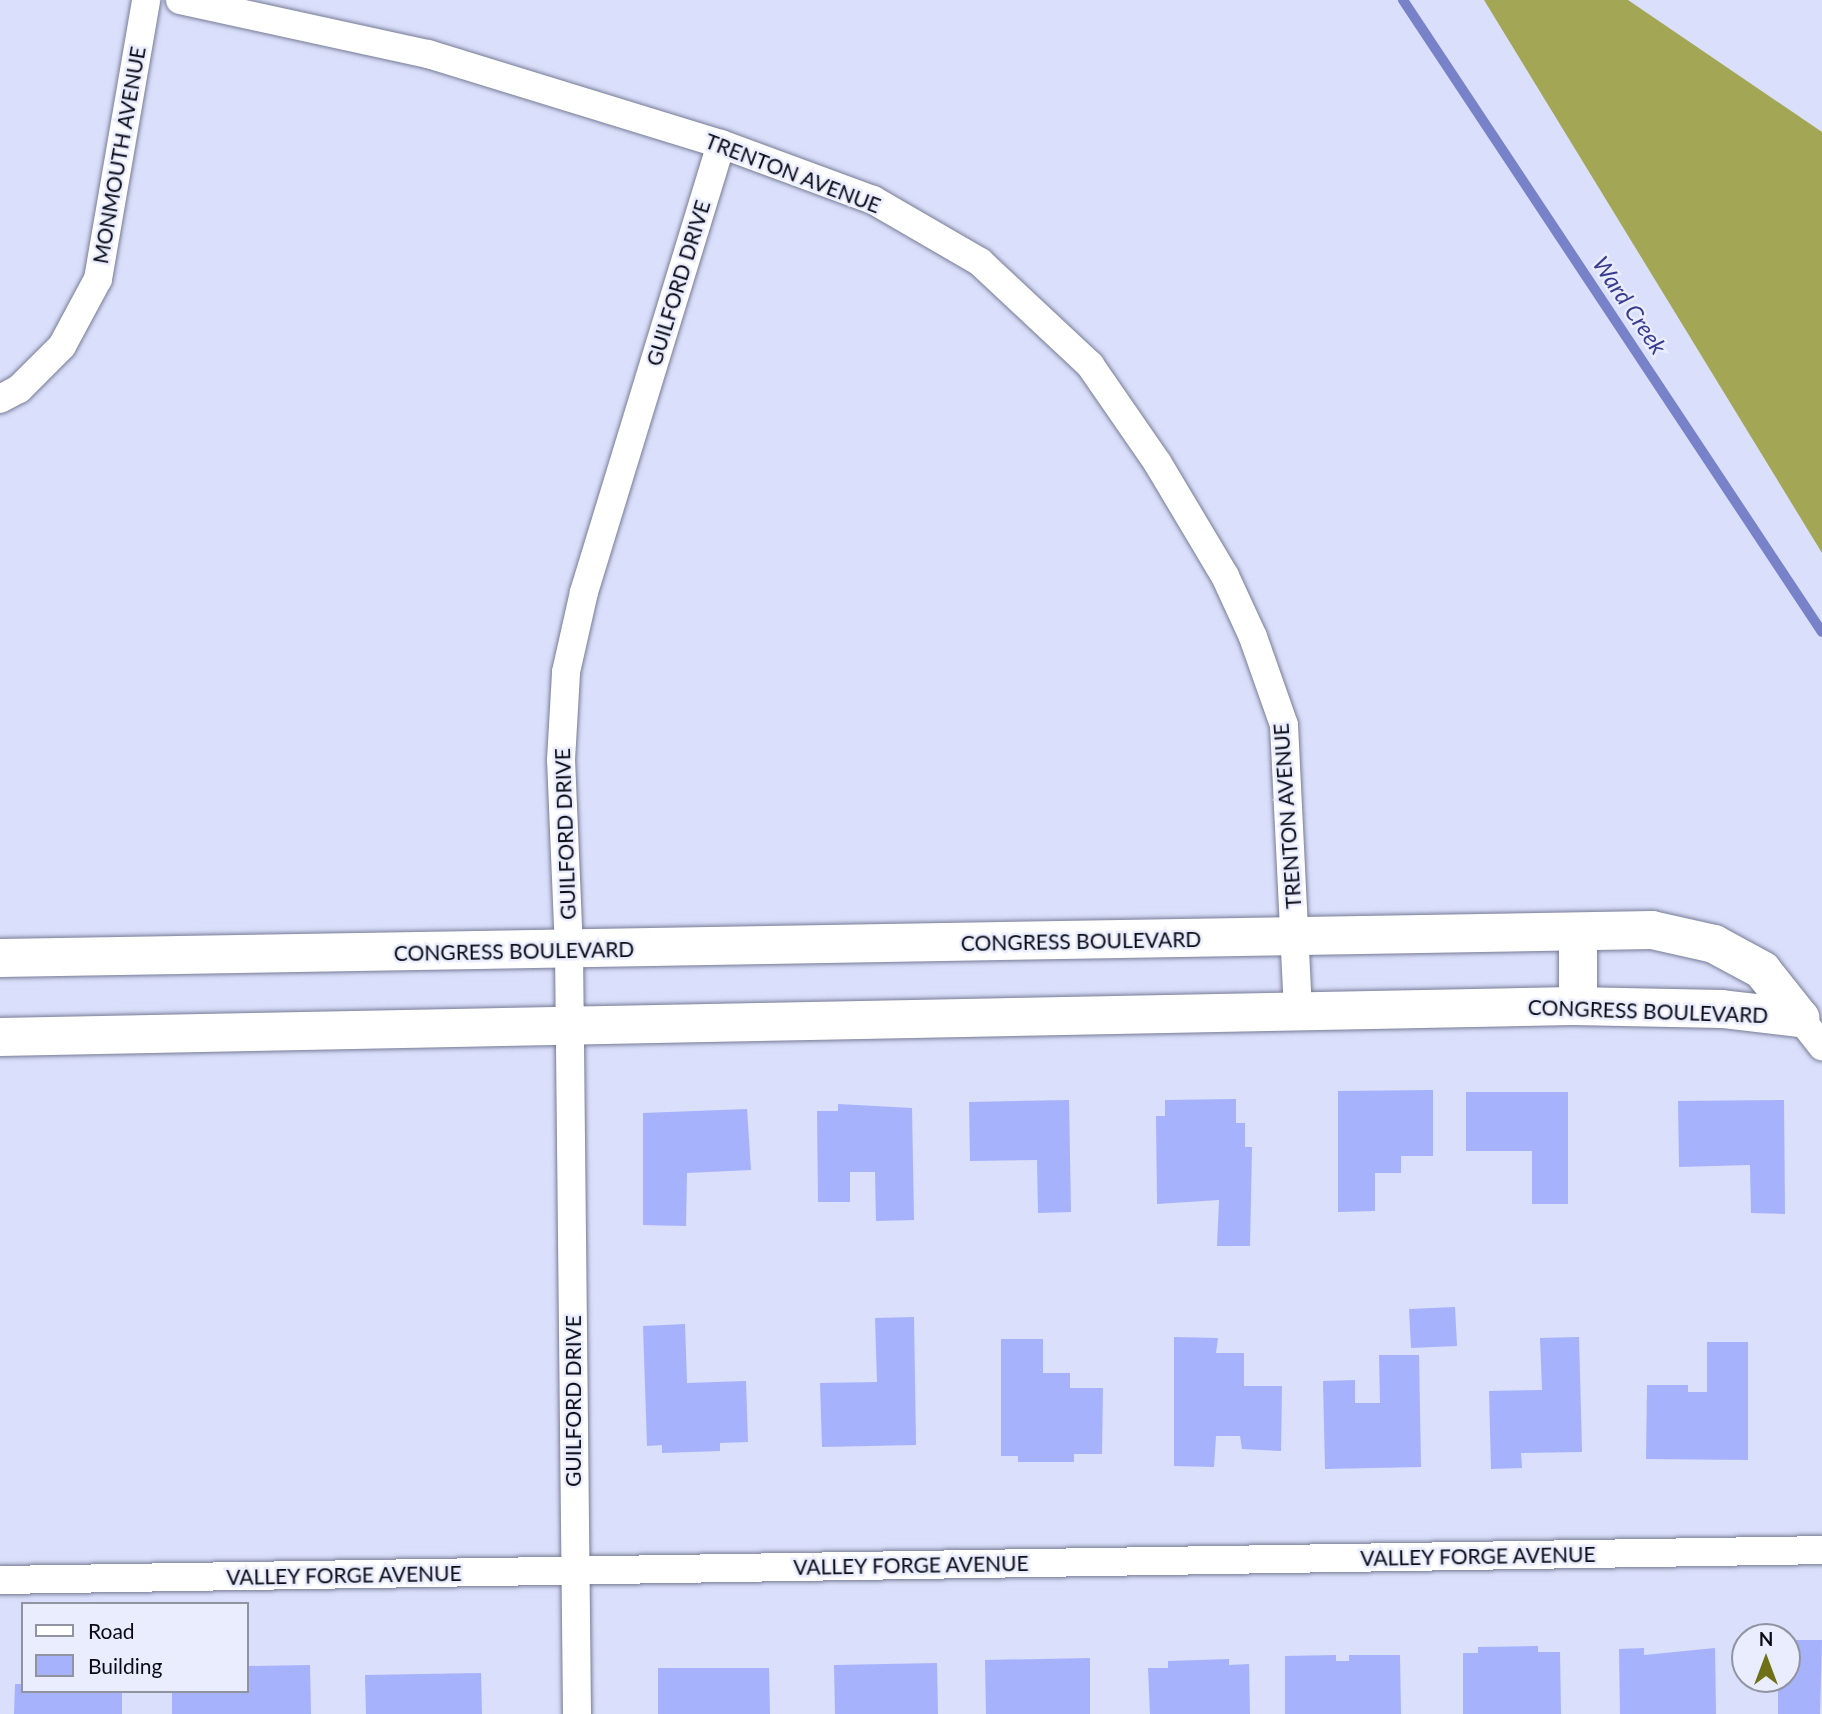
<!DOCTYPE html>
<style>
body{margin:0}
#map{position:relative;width:1822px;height:1714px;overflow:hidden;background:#dadffb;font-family:Lato,sans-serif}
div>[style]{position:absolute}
.forest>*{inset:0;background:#a3a755}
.stream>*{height:10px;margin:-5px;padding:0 5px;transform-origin:5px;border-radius:5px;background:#7882c8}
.building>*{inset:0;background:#a6b2fc}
.roads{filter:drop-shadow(0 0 2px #777c95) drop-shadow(0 0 2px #777c95)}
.street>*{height:28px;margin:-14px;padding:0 14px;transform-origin:14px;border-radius:14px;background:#fff}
.secondary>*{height:38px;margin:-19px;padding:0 19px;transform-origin:19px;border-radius:19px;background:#fff}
span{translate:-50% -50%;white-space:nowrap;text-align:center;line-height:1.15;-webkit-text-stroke:5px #eaedfe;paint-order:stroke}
.street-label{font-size:21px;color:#090b14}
.water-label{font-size:23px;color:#373a8e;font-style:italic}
.legend{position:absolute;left:21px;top:1602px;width:228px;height:91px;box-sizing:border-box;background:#eaedfe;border:2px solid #9093a0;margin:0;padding:9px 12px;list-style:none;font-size:21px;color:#090b14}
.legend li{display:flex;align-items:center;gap:14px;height:35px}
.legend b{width:35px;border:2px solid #9093a0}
.north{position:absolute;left:1731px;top:1623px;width:70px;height:70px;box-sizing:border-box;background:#eaedfe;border:2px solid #9093a0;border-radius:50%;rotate:0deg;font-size:19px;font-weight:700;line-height:28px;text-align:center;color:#090b14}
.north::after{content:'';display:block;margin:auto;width:24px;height:32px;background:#6f7116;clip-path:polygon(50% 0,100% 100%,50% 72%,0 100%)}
</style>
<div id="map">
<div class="forest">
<div style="clip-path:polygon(1484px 0,1628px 0,1822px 132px,1822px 553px)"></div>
</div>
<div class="stream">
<div style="left:1403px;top:0;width:758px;rotate:56.46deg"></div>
</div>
<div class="building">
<div style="clip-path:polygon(1433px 1090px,1433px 1156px,1401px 1156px,1401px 1173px,1375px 1173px,1375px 1211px,1338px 1212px,1338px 1091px)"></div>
<div style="clip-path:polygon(1466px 1092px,1568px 1092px,1568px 1204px,1532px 1204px,1532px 1151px,1466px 1151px)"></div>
<div style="clip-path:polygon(1236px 1099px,1236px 1123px,1245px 1123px,1245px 1147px,1252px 1147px,1250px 1246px,1217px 1246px,1219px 1200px,1157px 1204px,1156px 1116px,1165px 1116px,1165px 1100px)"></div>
<div style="clip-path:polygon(1069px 1100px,1071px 1212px,1038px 1213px,1037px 1160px,970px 1161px,969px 1102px)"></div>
<div style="clip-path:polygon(1784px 1100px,1785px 1214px,1751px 1213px,1750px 1165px,1679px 1167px,1678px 1101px)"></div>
<div style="clip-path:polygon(838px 1104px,912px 1108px,914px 1220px,876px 1221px,875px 1172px,850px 1172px,850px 1202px,818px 1202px,817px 1111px,838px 1111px)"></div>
<div style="clip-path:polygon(747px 1109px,751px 1170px,687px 1173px,686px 1226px,643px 1225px,643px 1113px)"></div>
<div style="clip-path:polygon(1455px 1307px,1457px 1346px,1411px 1348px,1409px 1309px)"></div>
<div style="clip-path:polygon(914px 1317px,916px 1445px,822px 1447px,820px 1383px,877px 1382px,875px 1318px)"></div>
<div style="clip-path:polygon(685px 1324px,687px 1383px,746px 1381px,748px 1442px,720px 1443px,720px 1451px,662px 1453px,662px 1445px,647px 1446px,643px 1326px)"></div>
<div style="clip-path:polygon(1174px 1337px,1218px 1338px,1216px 1353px,1244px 1353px,1244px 1386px,1282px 1386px,1281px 1451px,1242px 1449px,1240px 1436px,1216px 1436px,1214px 1467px,1174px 1466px)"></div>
<div style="clip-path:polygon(1579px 1337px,1582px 1452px,1521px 1453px,1522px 1468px,1491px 1469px,1489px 1391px,1542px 1390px,1540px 1338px)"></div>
<div style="clip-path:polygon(1001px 1339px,1043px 1339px,1043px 1373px,1070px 1373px,1070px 1388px,1103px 1388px,1102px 1454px,1074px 1454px,1074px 1462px,1018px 1462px,1018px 1456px,1001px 1456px)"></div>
<div style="clip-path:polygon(1707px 1342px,1748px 1342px,1748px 1460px,1646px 1459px,1647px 1385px,1688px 1385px,1688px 1392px,1707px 1392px)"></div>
<div style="clip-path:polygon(1379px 1355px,1419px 1355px,1421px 1467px,1325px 1469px,1323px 1381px,1355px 1380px,1355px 1403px,1380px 1403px)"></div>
<div style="clip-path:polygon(1787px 1640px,1822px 1640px,1820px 1714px,1778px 1714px,1778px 1679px,1787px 1679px)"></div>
<div style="clip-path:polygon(1538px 1646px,1538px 1652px,1560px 1652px,1561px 1714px,1463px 1714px,1463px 1653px,1478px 1653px,1478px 1647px)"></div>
<div style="clip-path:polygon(1644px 1648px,1644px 1655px,1715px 1648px,1716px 1714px,1620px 1714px,1619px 1649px)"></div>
<div style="clip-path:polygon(1336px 1655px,1336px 1661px,1349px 1661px,1349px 1655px,1400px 1655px,1401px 1714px,1285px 1714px,1285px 1656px)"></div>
<div style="clip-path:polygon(1090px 1658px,1090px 1714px,986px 1714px,985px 1660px)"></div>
<div style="clip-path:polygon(1229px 1659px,1229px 1665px,1249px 1664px,1250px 1714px,1150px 1714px,1148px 1668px,1168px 1668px,1168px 1661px)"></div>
<div style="clip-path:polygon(937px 1663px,938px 1714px,835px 1714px,834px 1665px)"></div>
<div style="clip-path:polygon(310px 1665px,311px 1714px,172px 1714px,172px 1691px,247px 1691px,247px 1666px)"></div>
<div style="clip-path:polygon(658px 1668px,769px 1668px,770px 1714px,658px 1714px)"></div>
<div style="clip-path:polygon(481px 1673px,482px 1714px,366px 1714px,365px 1675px)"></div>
<div style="clip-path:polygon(15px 1684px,23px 1684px,23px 1691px,122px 1691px,122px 1714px,14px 1714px)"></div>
</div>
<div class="roads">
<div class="street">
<div style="left:180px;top:0;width:254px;rotate:12.3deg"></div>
<div style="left:428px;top:54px;width:307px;rotate:17.1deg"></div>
<div style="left:721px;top:144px;width:162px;rotate:20.2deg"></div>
<div style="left:873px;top:200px;width:124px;rotate:30.1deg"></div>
<div style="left:980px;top:262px;width:151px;rotate:43.1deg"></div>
<div style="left:1090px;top:365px;width:118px;rotate:55.4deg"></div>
<div style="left:1157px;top:462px;width:133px;rotate:59.2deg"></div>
<div style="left:1225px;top:576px;width:67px;rotate:65.3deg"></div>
<div style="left:1253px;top:637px;width:93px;rotate:70.6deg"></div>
<div style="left:1284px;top:725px;width:287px;rotate:87.2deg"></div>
<div style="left:0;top:399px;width:21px;rotate:-28deg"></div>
<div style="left:19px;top:389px;width:61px;rotate:-45deg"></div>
<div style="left:62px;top:346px;width:76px;rotate:-61.8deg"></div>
<div style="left:98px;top:279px;width:283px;rotate:-80.2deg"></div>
<div style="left:1800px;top:1018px;width:36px;rotate:52deg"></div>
<div style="left:0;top:1580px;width:1822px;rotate:-0.94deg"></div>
<div style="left:577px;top:1714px;width:764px;rotate:-90.6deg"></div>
<div style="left:569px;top:950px;width:190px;rotate:-92.4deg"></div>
<div style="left:561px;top:760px;width:88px;rotate:-86.7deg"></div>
<div style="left:566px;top:672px;width:82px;rotate:-77.3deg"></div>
<div style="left:584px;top:592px;width:468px;rotate:-73deg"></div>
</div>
<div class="secondary">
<div style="left:1578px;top:932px;width:74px;rotate:90deg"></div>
<div style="left:0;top:958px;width:1652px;rotate:-0.97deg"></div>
<div style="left:1652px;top:930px;width:64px;rotate:12.7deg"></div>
<div style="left:1714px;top:944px;width:55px;rotate:28.4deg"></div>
<div style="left:1762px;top:970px;width:61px;rotate:51.6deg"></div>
<div style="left:0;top:1037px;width:1573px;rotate:-1.13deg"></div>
<div style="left:1573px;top:1006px;width:149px;rotate:1.2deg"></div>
<div style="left:1722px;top:1009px;width:79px;rotate:6.6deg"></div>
</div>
</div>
<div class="street-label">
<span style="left:119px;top:155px;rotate:-80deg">MONMOUTH AVENUE</span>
<span style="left:793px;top:173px;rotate:21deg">TRENTON AVENUE</span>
<span style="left:678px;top:283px;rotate:-73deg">GUILFORD DRIVE</span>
<span style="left:1287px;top:816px;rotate:-94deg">TRENTON AVENUE</span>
<span style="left:565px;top:834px;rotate:-92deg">GUILFORD DRIVE</span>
<span style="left:1081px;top:941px;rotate:-1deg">CONGRESS BOULEVARD</span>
<span style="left:514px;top:951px;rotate:-1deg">CONGRESS BOULEVARD</span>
<span style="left:1648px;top:1011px;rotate:2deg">CONGRESS BOULEVARD</span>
<span style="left:573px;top:1401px;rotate:-90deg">GUILFORD DRIVE</span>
<span style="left:1478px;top:1556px;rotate:-1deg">VALLEY FORGE AVENUE</span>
<span style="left:911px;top:1565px;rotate:-1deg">VALLEY FORGE AVENUE</span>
<span style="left:344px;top:1575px;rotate:-1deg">VALLEY FORGE AVENUE</span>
</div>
<div class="water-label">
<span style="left:1630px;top:305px;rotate:56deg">Ward Creek</span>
</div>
<ul class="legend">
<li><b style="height:9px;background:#fff"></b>Road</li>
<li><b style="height:19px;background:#a6b2fc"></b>Building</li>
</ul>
<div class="north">N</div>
</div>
